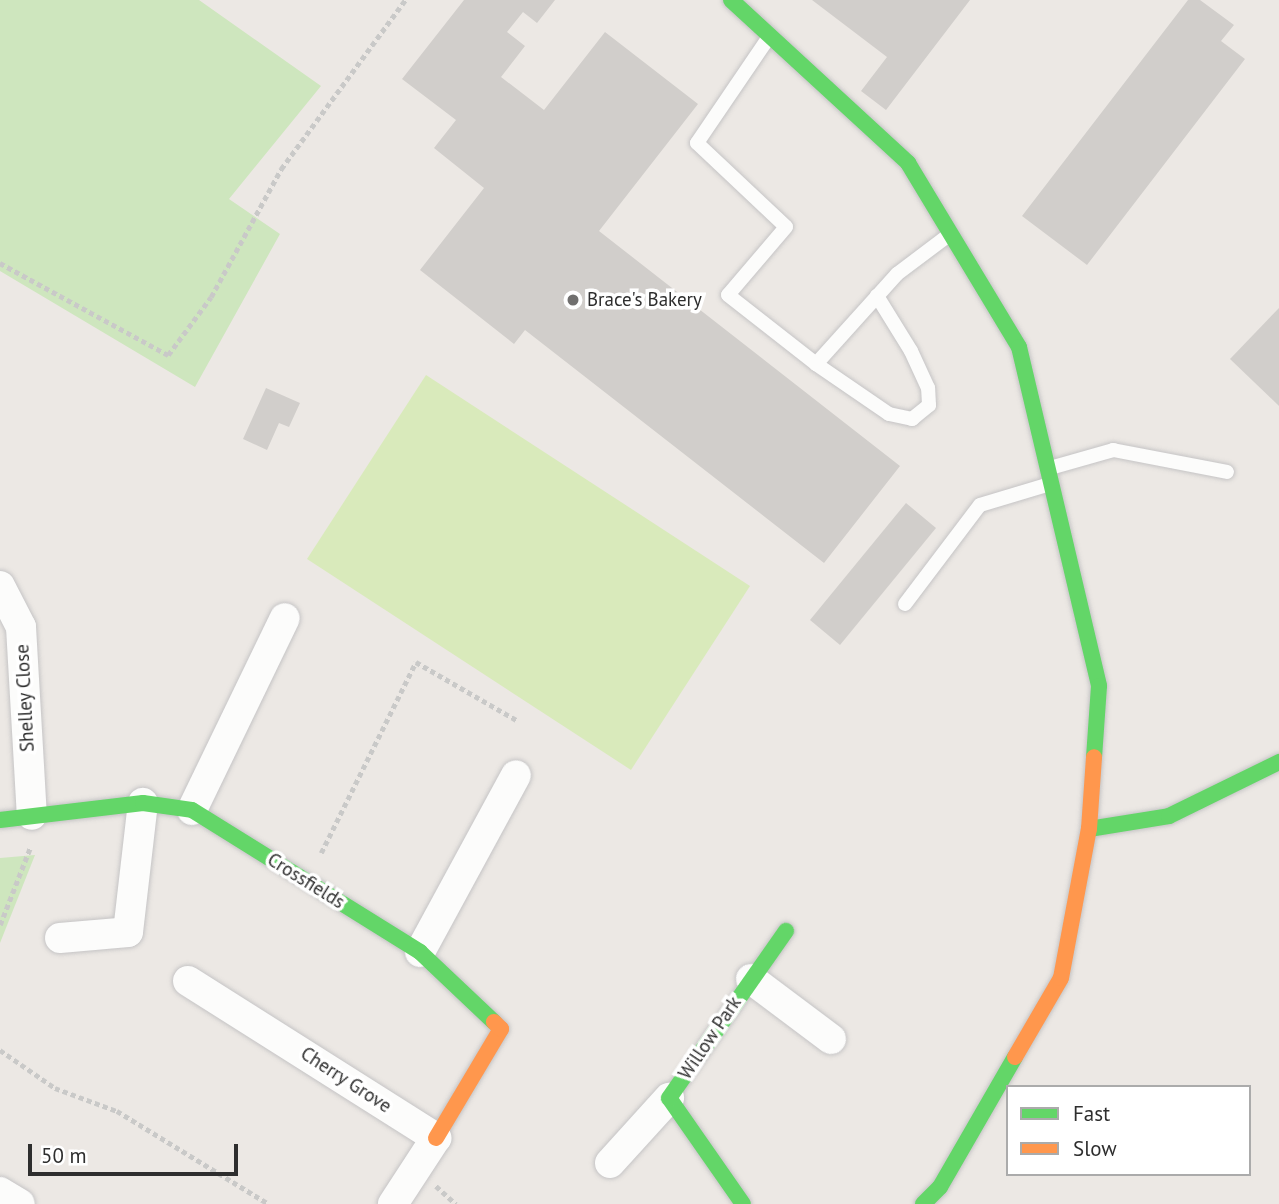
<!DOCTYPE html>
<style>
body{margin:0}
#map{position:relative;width:1279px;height:1204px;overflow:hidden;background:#ece8e4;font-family:"PT Sans",sans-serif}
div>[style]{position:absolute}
.green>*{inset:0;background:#cee6be}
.pitch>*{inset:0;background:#d9eabb}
.building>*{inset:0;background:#d1cecb}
.path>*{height:4.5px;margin-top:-2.25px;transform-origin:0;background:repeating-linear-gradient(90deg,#c9c9c8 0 5px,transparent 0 8.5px)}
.roads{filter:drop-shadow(0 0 2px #c5c4c5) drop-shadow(0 0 2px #c5c4c5)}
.lane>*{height:14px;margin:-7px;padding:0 7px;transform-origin:7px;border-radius:7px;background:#fcfcfb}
.street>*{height:30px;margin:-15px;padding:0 15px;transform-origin:15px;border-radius:15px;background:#fcfcfb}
.fast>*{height:16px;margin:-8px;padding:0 8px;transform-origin:8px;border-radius:8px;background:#63d668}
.slow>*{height:16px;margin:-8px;padding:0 8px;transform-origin:8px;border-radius:8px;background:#ff974d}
.dots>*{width:19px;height:19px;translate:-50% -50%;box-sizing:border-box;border:4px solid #fff;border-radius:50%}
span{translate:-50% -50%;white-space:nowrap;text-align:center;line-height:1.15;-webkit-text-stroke:7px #fff;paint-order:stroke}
.poi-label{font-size:19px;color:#2e2e2e}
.left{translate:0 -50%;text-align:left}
.street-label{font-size:19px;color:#2e2e2e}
.legend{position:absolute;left:1006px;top:1085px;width:245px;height:91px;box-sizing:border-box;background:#fff;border:2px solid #ababab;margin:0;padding:9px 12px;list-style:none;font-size:21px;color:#2e2e2e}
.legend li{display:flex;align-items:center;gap:14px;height:35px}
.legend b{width:35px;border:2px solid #ababab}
.scale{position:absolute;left:28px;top:1144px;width:210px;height:32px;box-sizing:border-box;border:4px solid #2e2e2e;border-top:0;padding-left:9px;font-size:21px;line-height:24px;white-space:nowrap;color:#2e2e2e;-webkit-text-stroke:5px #fff;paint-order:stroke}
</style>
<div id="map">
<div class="green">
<div style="clip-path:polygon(0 0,199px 0,321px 86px,229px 199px,280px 234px,195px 387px,0 271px)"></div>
<div style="clip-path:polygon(35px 855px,0 943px,0 858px)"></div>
</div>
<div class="pitch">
<div style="clip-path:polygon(426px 375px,750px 586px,631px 770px,307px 559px)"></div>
</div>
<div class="building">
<div style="clip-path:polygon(464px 0,555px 0,537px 23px,523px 12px,507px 32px,525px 46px,501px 77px,544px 110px,605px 32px,698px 104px,599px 231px,900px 466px,824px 563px,525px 330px,514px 344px,420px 270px,484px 188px,434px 148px,456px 120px,402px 79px)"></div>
<div style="clip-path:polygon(812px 0,970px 0,886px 110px,861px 91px,887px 57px)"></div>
<div style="clip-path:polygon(1188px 0,1200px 0,1234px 25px,1221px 41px,1245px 59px,1087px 265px,1022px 216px)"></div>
<div style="clip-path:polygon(1279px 308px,1279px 406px,1230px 359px)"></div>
<div style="clip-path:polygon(266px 388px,300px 403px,289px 427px,279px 423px,267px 450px,243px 439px)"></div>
<div style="clip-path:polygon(906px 503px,936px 528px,840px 645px,810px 620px)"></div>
</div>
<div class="path">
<div style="left:0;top:263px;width:192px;rotate:28.7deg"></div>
<div style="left:168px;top:355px;width:72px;rotate:-53.4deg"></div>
<div style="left:211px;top:297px;width:146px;rotate:-61.3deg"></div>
<div style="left:281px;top:169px;width:210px;rotate:-53.7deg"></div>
<div style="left:321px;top:853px;width:213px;rotate:-63.6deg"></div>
<div style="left:416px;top:662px;width:118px;rotate:30deg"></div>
<div style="left:0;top:925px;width:83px;rotate:-68.7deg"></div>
<div style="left:0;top:1050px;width:67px;rotate:34.6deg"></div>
<div style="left:55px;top:1088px;width:66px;rotate:20.4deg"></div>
<div style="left:117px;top:1111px;width:178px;rotate:31.5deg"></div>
<div style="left:436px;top:1186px;width:27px;rotate:42deg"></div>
</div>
<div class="roads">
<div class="lane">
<div style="left:769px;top:37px;width:128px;rotate:124.2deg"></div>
<div style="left:697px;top:143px;width:122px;rotate:43.3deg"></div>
<div style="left:786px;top:227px;width:89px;rotate:130.5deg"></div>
<div style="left:728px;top:295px;width:112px;rotate:38.1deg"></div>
<div style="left:816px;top:364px;width:121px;rotate:-48deg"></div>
<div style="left:897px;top:274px;width:65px;rotate:-36.9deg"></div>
<div style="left:816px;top:364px;width:88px;rotate:34.4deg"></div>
<div style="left:889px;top:414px;width:24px;rotate:12deg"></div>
<div style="left:912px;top:419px;width:22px;rotate:-39deg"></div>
<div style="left:929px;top:405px;width:17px;rotate:-93deg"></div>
<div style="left:928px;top:388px;width:41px;rotate:-114.7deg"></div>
<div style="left:911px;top:351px;width:65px;rotate:-121.7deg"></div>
<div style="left:1050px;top:468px;width:66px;rotate:-15.9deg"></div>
<div style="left:1113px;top:450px;width:116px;rotate:10.9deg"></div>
<div style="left:905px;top:604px;width:124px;rotate:-52.9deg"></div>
<div style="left:980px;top:505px;width:73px;rotate:-16.7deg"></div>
</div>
<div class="street">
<div style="left:0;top:586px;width:46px;rotate:62.9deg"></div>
<div style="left:21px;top:627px;width:188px;rotate:86.7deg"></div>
<div style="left:192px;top:810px;width:213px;rotate:-64.2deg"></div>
<div style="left:60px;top:938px;width:68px;rotate:-5deg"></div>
<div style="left:128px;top:932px;width:130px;rotate:-83.4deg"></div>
<div style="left:420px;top:952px;width:201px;rotate:-61.5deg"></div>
<div style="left:751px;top:979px;width:100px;rotate:36.9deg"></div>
<div style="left:188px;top:981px;width:294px;rotate:32.3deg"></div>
<div style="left:436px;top:1138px;width:79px;rotate:123.1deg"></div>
<div style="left:610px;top:1163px;width:88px;rotate:-47.8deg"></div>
<div style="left:0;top:1192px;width:23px;rotate:31deg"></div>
</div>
<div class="fast">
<div style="left:731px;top:0;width:241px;rotate:42.6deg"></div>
<div style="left:908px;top:163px;width:215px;rotate:58.9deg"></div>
<div style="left:1019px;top:347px;width:348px;rotate:76.7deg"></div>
<div style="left:1099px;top:686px;width:71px;rotate:94deg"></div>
<div style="left:0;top:820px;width:144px;rotate:-6.8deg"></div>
<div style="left:143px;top:803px;width:49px;rotate:8.1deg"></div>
<div style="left:192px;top:810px;width:269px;rotate:31.9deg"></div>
<div style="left:420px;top:952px;width:102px;rotate:43.4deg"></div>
<div style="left:1089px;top:829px;width:81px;rotate:-9.2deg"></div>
<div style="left:1169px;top:816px;width:123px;rotate:-26.1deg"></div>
<div style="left:743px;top:1204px;width:129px;rotate:-124.9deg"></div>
<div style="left:669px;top:1098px;width:204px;rotate:-55deg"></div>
<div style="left:923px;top:1204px;width:24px;rotate:-45deg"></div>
<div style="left:940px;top:1187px;width:150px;rotate:-60deg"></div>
</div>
<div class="slow">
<div style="left:1015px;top:1057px;width:91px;rotate:-59.8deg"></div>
<div style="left:1061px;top:978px;width:152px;rotate:-79.4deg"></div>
<div style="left:1089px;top:829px;width:72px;rotate:-86deg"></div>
<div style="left:436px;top:1138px;width:127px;rotate:-59.2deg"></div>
<div style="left:501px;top:1029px;width:10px;rotate:-135deg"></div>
</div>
</div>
<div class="dots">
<div style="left:573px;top:300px;background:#706f6e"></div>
</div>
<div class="poi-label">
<span class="left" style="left:587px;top:300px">Brace's Bakery</span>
</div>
<div class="street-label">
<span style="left:25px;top:698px;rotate:-93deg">Shelley Close</span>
<span style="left:306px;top:881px;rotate:32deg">Crossfields</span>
<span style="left:710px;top:1038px;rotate:-56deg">Willow Park</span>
<span style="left:346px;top:1080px;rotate:33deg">Cherry Grove</span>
</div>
<ul class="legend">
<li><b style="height:9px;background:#63d668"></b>Fast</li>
<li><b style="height:9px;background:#ff974d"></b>Slow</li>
</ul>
<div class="scale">50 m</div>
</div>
